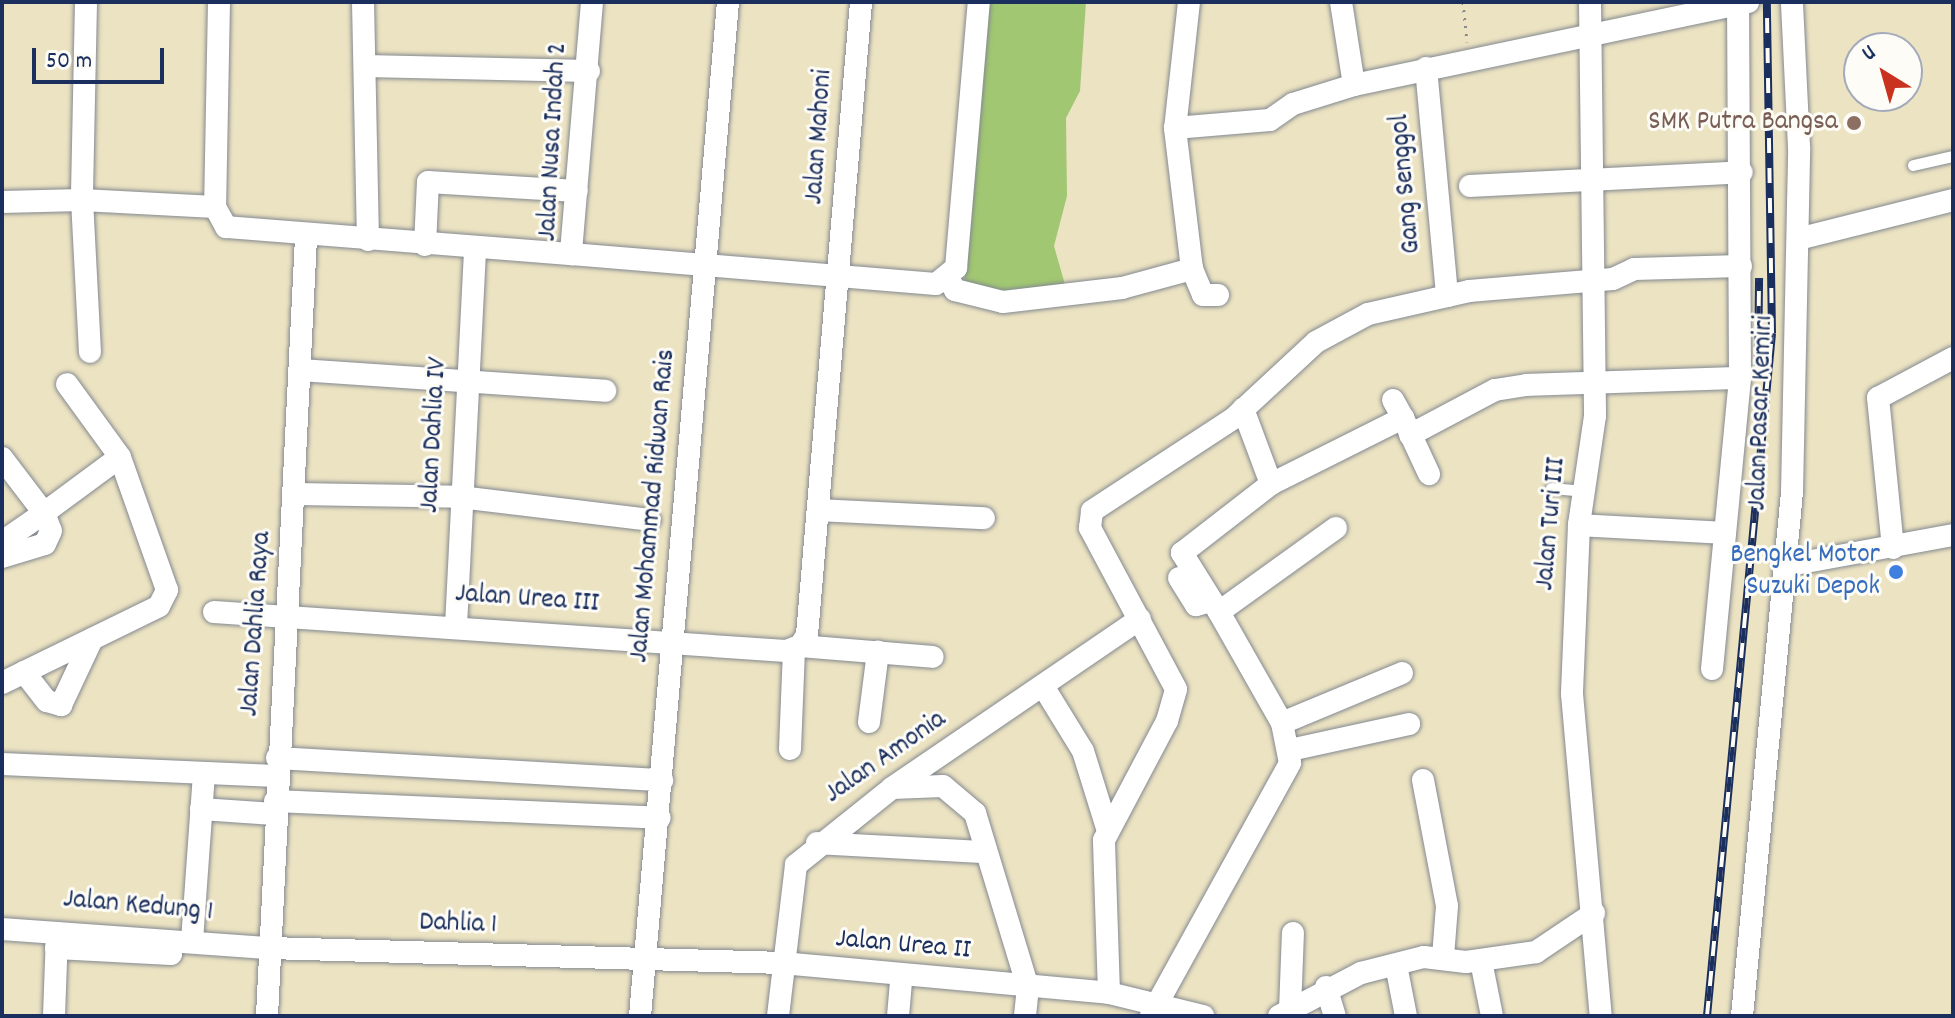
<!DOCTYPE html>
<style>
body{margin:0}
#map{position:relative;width:1955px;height:1018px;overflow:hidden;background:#ece3c2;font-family:Dekko,sans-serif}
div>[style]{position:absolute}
.green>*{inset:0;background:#a1c772}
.path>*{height:3px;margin-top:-1.5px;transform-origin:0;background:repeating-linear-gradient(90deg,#848990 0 2px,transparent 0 8px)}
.roads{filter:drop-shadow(0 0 2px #848990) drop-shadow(0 0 2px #848990)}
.lane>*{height:11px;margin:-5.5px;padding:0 5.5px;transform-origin:5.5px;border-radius:5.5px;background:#fff}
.street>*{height:22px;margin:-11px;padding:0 11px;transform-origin:11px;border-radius:11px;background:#fff}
.rail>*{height:8px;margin-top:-4px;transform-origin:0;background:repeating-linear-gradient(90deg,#fdfcf7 0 15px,#1b2f5e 0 30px);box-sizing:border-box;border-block:2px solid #1b2f5e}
.dots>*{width:22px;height:22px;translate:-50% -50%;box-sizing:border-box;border:4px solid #fdfcf7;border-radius:50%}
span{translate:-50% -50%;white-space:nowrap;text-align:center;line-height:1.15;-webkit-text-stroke:6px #fdfcf7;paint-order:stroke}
.education-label{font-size:28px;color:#785e54}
.right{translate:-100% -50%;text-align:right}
.street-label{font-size:28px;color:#1b2f5e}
.shop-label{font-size:28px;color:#366cbe}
.frame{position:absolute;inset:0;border:4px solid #1b2f5e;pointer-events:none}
.north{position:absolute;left:1843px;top:32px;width:80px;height:80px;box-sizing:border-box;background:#fdfcf7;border:2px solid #a3aaba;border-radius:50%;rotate:323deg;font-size:22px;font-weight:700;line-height:32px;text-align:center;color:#1b2f5e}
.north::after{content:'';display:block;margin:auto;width:28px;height:36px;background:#c8321e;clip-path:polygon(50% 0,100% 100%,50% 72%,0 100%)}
.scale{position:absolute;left:32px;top:48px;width:132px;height:36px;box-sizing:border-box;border:4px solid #1b2f5e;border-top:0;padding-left:10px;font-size:24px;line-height:28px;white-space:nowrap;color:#1b2f5e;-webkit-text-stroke:6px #fdfcf7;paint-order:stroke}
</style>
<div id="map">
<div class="green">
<div style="clip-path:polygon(989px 2px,1086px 2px,1080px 91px,1066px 118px,1067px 196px,1054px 246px,1068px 295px,1018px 301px,964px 285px)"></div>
</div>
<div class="path">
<div style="left:1463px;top:2px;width:40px;rotate:84.3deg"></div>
</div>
<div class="roads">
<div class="lane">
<div style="left:1913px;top:165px;width:41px;rotate:-12.7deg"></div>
<div style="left:1551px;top:488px;width:33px;rotate:5deg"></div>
</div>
<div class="street">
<div style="left:86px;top:2px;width:198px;rotate:91.2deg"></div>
<div style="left:82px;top:200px;width:133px;rotate:3deg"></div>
<div style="left:219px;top:2px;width:205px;rotate:91.1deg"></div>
<div style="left:215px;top:207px;width:23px;rotate:61deg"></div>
<div style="left:226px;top:227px;width:346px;rotate:4.5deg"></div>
<div style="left:363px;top:2px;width:238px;rotate:88.8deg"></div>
<div style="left:592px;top:2px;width:253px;rotate:94.8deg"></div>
<div style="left:571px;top:254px;width:366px;rotate:4.7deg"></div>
<div style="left:936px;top:284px;width:26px;rotate:-39deg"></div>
<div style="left:956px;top:268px;width:267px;rotate:-85.1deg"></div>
<div style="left:1189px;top:2px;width:127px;rotate:96.3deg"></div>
<div style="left:1175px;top:128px;width:95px;rotate:-4.8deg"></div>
<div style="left:1270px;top:120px;width:28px;rotate:-35deg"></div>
<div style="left:1293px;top:104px;width:64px;rotate:-17.3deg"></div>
<div style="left:1354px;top:85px;width:403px;rotate:-11.9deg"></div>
<div style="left:1341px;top:2px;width:84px;rotate:81.1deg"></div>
<div style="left:1590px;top:2px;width:414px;rotate:89.3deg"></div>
<div style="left:1595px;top:416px;width:110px;rotate:98.4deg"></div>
<div style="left:1579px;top:525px;width:169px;rotate:92.4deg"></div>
<div style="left:1572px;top:694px;width:323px;rotate:84.9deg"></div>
<div style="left:365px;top:66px;width:224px;rotate:1.3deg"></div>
<div style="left:1426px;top:68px;width:229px;rotate:84.7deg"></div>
<div style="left:1470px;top:186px;width:272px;rotate:-2.9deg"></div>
<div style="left:2px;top:202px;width:80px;rotate:-1.4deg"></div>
<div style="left:82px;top:200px;width:152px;rotate:87deg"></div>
<div style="left:1798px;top:239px;width:160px;rotate:-14.1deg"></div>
<div style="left:425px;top:245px;width:63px;rotate:-87.3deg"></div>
<div style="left:428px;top:182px;width:149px;rotate:3.5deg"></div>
<div style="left:1192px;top:269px;width:28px;rotate:67deg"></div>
<div style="left:1203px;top:295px;width:15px"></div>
<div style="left:948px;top:278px;width:14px;rotate:60deg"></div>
<div style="left:955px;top:290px;width:49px;rotate:14deg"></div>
<div style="left:1003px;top:302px;width:120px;rotate:-6.7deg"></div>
<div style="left:1122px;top:288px;width:73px;rotate:-15.2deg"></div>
<div style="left:1192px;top:269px;width:142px;rotate:-96.9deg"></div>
<div style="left:300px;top:370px;width:306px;rotate:3.9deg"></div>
<div style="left:1393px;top:400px;width:21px;rotate:61deg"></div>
<div style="left:1243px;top:409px;width:80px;rotate:69.5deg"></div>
<div style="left:1410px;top:435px;width:96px;rotate:-27.9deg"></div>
<div style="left:1495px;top:390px;width:32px;rotate:-9deg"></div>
<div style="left:1527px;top:385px;width:213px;rotate:-1.9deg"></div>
<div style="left:2px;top:458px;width:69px;rotate:52.6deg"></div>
<div style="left:44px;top:513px;width:94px;rotate:-36.4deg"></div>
<div style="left:296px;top:494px;width:164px;rotate:1deg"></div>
<div style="left:460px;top:497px;width:191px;rotate:6.9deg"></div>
<div style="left:818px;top:510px;width:166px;rotate:2.8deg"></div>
<div style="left:1579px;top:525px;width:146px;rotate:3.1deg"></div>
<div style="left:2px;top:542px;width:51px;rotate:-34.6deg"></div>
<div style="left:44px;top:513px;width:19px;rotate:69deg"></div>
<div style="left:51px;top:531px;width:14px;rotate:115deg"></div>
<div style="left:45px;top:544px;width:45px;rotate:163.2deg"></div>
<div style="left:1893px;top:548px;width:151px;rotate:-95.7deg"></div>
<div style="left:1878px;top:398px;width:85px;rotate:-28.1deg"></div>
<div style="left:1784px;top:566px;width:172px;rotate:-10.4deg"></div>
<div style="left:1179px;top:578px;width:32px;rotate:58deg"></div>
<div style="left:1196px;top:605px;width:16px;rotate:-15deg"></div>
<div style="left:214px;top:612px;width:573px;rotate:3.9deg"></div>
<div style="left:786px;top:651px;width:15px;rotate:-20deg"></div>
<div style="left:800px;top:646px;width:13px;rotate:-58deg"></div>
<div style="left:807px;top:635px;width:635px;rotate:-85.12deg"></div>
<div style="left:1219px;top:612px;width:70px;rotate:-122.1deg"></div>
<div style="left:1182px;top:553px;width:113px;rotate:-37.8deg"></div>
<div style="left:1271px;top:484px;width:148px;rotate:-26.6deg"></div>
<div style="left:1403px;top:418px;width:62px;rotate:65.1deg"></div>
<div style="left:456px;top:626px;width:378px;rotate:-87.1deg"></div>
<div style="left:800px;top:646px;width:133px;rotate:4.7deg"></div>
<div style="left:1712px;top:669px;width:292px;rotate:-84.5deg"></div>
<div style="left:1740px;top:378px;width:376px;rotate:-90.3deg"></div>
<div style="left:24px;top:672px;width:37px;rotate:52deg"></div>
<div style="left:47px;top:701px;width:15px;rotate:16deg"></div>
<div style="left:61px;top:705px;width:73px;rotate:-64.8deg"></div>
<div style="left:2px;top:683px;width:175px;rotate:-26.1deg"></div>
<div style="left:159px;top:606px;width:18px;rotate:-63deg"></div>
<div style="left:167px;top:590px;width:141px;rotate:-109.5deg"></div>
<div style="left:120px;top:457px;width:90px;rotate:-126deg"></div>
<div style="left:1043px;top:686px;width:76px;rotate:58.4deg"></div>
<div style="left:1083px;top:751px;width:81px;rotate:72.7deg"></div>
<div style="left:869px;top:722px;width:71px;rotate:-82.7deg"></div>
<div style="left:1282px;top:723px;width:130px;rotate:-22.6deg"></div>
<div style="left:790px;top:749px;width:101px;rotate:-87.7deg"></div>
<div style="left:1290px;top:750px;width:122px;rotate:-12.3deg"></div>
<div style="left:277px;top:758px;width:386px;rotate:3.3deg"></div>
<div style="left:2px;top:764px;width:274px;rotate:2.5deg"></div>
<div style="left:1423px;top:780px;width:128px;rotate:79.2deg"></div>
<div style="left:1447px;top:906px;width:51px;rotate:94.5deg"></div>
<div style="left:892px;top:788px;width:51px;rotate:-2.2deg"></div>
<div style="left:943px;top:786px;width:42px;rotate:40.2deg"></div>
<div style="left:975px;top:813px;width:182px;rotate:73.1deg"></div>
<div style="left:1028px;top:987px;width:29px;rotate:96deg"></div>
<div style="left:275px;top:801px;width:385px;rotate:2.5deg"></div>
<div style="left:201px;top:809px;width:73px;rotate:3.9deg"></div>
<div style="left:817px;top:843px;width:168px;rotate:3.1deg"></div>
<div style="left:2px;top:929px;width:268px;rotate:4.1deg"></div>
<div style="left:269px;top:948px;width:513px;rotate:1.67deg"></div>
<div style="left:782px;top:963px;width:328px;rotate:5.2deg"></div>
<div style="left:1109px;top:993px;width:97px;rotate:13.7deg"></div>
<div style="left:192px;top:941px;width:166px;rotate:-85.9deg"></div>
<div style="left:56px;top:948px;width:115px;rotate:3deg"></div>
<div style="left:171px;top:954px;width:12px;rotate:-90deg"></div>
<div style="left:1481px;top:961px;width:56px;rotate:78.7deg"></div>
<div style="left:1396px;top:965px;width:52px;rotate:78.9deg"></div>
<div style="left:1326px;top:987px;width:30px;rotate:73deg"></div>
<div style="left:1109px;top:993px;width:153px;rotate:-91.9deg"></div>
<div style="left:1104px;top:840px;width:135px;rotate:-62.1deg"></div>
<div style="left:1167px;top:721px;width:33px;rotate:-74deg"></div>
<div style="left:1176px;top:689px;width:183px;rotate:-118.1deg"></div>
<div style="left:1090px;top:528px;width:17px;rotate:-83deg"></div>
<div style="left:1092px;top:511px;width:170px;rotate:-33.2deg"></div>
<div style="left:1234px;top:418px;width:112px;rotate:-42.8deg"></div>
<div style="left:1316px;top:342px;width:59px;rotate:-28.3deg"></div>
<div style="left:1368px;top:314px;width:104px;rotate:-12.8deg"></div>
<div style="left:1469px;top:291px;width:144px;rotate:-4.8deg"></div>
<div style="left:1613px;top:279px;width:23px;rotate:-25deg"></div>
<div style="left:1634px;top:269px;width:107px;rotate:-1.6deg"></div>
<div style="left:1290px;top:1010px;width:77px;rotate:-87.8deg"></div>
<div style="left:1151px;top:1015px;width:288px;rotate:-61.1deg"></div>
<div style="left:1290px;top:763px;width:41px;rotate:-101.3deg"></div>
<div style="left:1282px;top:723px;width:128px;rotate:-119.6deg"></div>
<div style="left:1219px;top:612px;width:144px;rotate:-35.7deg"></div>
<div style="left:54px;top:1016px;width:83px;rotate:-87.9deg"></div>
<div style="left:267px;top:1016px;width:780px;rotate:-87.13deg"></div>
<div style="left:640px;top:1016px;width:1018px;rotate:-85.04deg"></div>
<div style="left:778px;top:1016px;width:152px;rotate:-83.2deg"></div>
<div style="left:796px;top:865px;width:123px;rotate:-38.7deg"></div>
<div style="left:892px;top:788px;width:300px;rotate:-34.3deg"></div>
<div style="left:898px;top:1016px;width:38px;rotate:-85deg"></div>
<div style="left:1279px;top:1016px;width:93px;rotate:-27.7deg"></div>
<div style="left:1361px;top:973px;width:65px;rotate:-14.3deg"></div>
<div style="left:1424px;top:957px;width:42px;rotate:6.8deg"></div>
<div style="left:1466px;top:962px;width:71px;rotate:-8.1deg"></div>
<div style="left:1536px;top:952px;width:70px;rotate:-33.9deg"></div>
<div style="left:1742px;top:1016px;width:526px;rotate:-84.55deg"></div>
<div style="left:1792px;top:492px;width:345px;rotate:-88.8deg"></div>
<div style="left:1799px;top:147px;width:145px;rotate:-92.8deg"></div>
</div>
</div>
<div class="rail">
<div style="left:1758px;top:366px;width:88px;rotate:-89.3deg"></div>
<div style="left:1707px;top:1016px;width:686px;rotate:-84.56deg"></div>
<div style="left:1772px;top:333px;width:331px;rotate:-90.9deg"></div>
</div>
<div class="dots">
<div style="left:1854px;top:123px;background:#8d6e63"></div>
<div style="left:1896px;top:572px;background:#3f7fe0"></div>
</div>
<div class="education-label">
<span class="right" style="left:1838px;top:123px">SMK Putra Bangsa</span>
</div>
<div class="street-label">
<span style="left:820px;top:137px;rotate:-86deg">Jalan Mahoni</span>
<span style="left:554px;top:142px;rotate:-87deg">Jalan Nusa Indah 2</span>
<span style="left:1407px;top:184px;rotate:-95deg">Gang Senggol</span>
<span style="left:1762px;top:413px;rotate:-88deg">Jalan Pasar Kemiri</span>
<span style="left:435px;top:435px;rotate:-87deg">Jalan Dahlia IV</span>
<span style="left:654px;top:506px;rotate:-85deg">Jalan Mohammad Ridwan Rais</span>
<span style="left:1552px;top:524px;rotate:-85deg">Jalan Turi III</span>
<span style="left:527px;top:600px;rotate:4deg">Jalan Urea III</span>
<span style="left:257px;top:624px;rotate:-86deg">Jalan Dahlia Raya</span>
<span style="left:886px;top:758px;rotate:-35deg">Jalan Amonia</span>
<span style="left:138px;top:907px;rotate:5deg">Jalan Kedung 1</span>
<span style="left:458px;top:925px;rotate:2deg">Dahlia 1</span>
<span style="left:903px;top:946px;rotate:5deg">Jalan Urea II</span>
</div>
<div class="shop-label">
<span class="right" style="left:1880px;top:572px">Bengkel Motor<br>Suzuki Depok</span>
</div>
<div class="frame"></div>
<div class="north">U</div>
<div class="scale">50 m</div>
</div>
